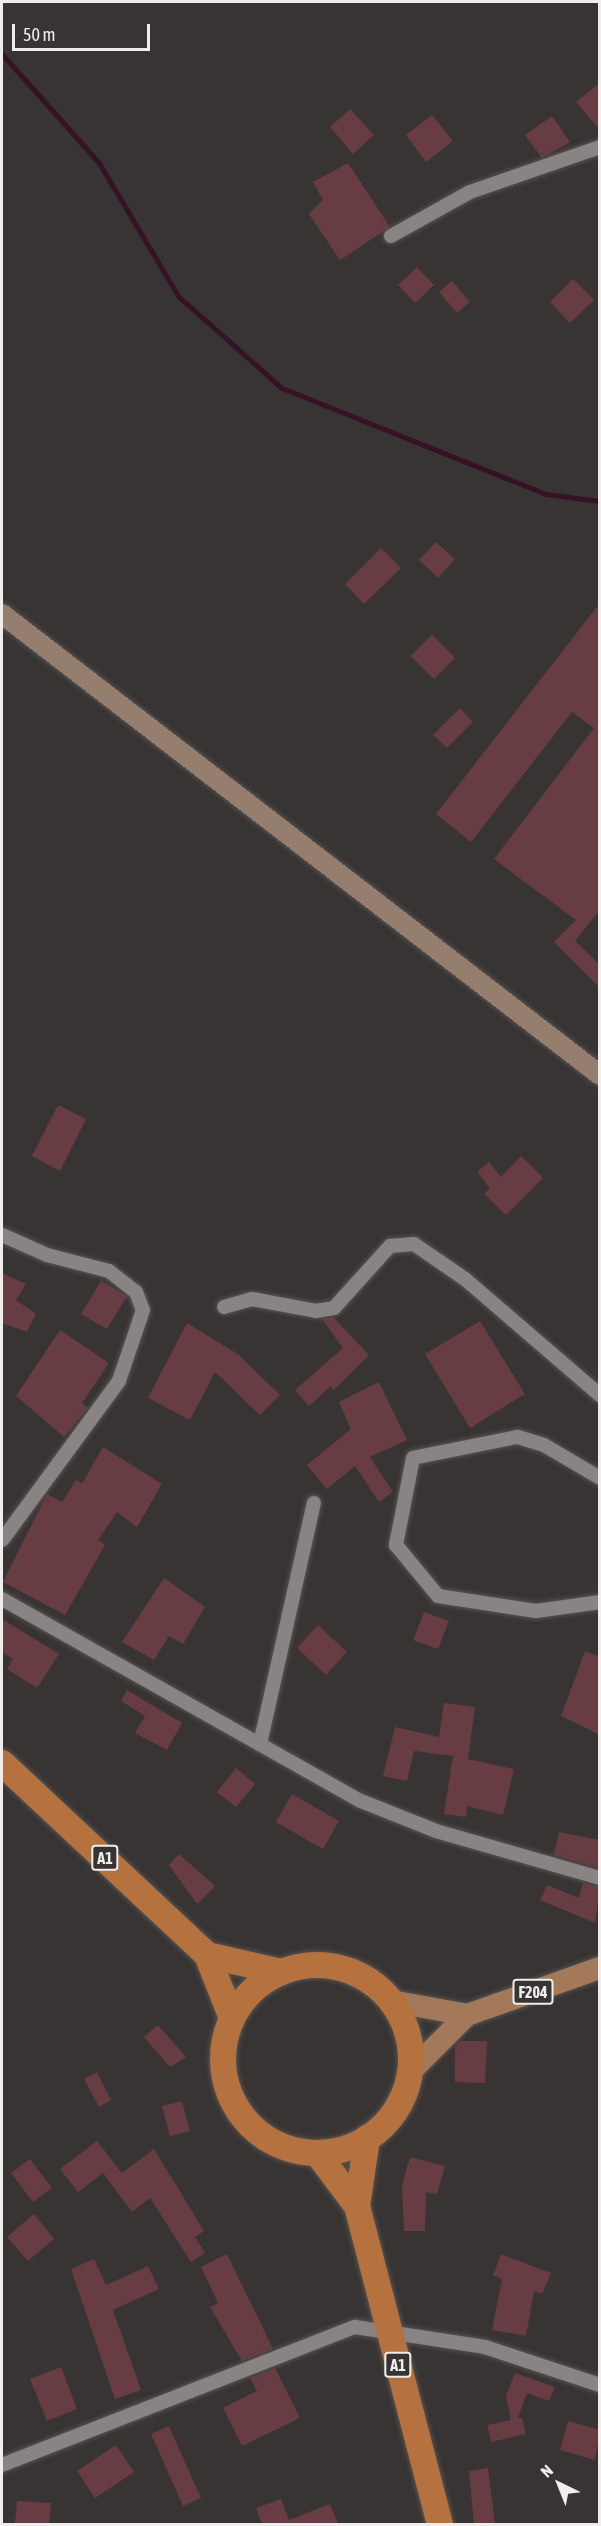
<!DOCTYPE html>
<style>
body{margin:0}
#map{position:relative;width:601px;height:2526px;overflow:hidden;background:#383433;font-family:"Asap Condensed",sans-serif}
div>[style]{position:absolute}
.stream>*{height:5px;margin:-2.5px;padding:0 2.5px;transform-origin:2.5px;border-radius:2.5px;background:#351226}
.building>*{inset:0;background:#673c43}
.roads{filter:drop-shadow(0 0 2px #555352) drop-shadow(0 0 2px #555352)}
.street>*{height:14px;margin:-7px;padding:0 7px;transform-origin:7px;border-radius:7px;background:#898483}
.secondary>*{height:20px;margin:-10px;padding:0 10px;transform-origin:10px;border-radius:10px;background:#967e6e}
.primary>*{height:22px;margin:-11px;padding:0 11px;transform-origin:11px;border-radius:11px;background:#a3795a}
.highway>*{height:26px;margin:-13px;padding:0 13px;transform-origin:13px;border-radius:13px;background:#b5713e}
.highway>.ring{margin:-13px;padding:0;box-sizing:content-box;background:none;border:26px solid #b5713e;border-radius:50%}
span{translate:-50% -50%;white-space:nowrap;text-align:center;line-height:1.15;-webkit-text-stroke:5px #383433;paint-order:stroke}
.shield-label span{padding:2px 4px;background:#383433;border:2px solid;border-radius:4px;-webkit-text-stroke-width:0}
.shield-label{font-size:16px;color:#f0eeed;font-weight:700}
.frame{position:absolute;inset:0;border:3px solid #f0eeed;pointer-events:none}
.north{position:absolute;left:529px;top:2454px;width:60px;height:60px;-webkit-text-stroke:4px #383433;paint-order:stroke;rotate:317deg;font-size:16px;font-weight:700;line-height:24px;text-align:center;color:#f0eeed}
.north::after{content:'';display:block;margin:auto;width:21px;height:27px;background:#f0eeed;clip-path:polygon(50% 0,100% 100%,50% 72%,0 100%)}
.scale{position:absolute;left:12px;top:24px;width:138px;height:27px;box-sizing:border-box;border:3px solid #f0eeed;border-top:0;padding-left:8px;font-size:18px;line-height:21px;white-space:nowrap;color:#f0eeed;-webkit-text-stroke:4px #383433;paint-order:stroke}
</style>
<div id="map">
<div class="stream">
<div style="left:2px;top:54px;width:146px;rotate:48.3deg"></div>
<div style="left:99px;top:163px;width:156px;rotate:59.2deg"></div>
<div style="left:179px;top:297px;width:137px;rotate:41.5deg"></div>
<div style="left:282px;top:388px;width:284px;rotate:21.9deg"></div>
<div style="left:546px;top:494px;width:54px;rotate:7.4deg"></div>
</div>
<div class="building">
<div style="clip-path:polygon(600px 83px,600px 130px,576px 102px)"></div>
<div style="clip-path:polygon(350px 109px,374px 135px,353px 154px,330px 127px)"></div>
<div style="clip-path:polygon(432px 115px,453px 141px,426px 162px,406px 135px)"></div>
<div style="clip-path:polygon(552px 116px,570px 142px,542px 158px,525px 135px)"></div>
<div style="clip-path:polygon(348px 163px,390px 227px,340px 260px,309px 214px,323px 200px,313px 182px)"></div>
<div style="clip-path:polygon(417px 267px,434px 285px,415px 303px,398px 285px)"></div>
<div style="clip-path:polygon(573px 279px,594px 300px,570px 323px,550px 302px)"></div>
<div style="clip-path:polygon(452px 281px,470px 302px,457px 313px,439px 292px)"></div>
<div style="clip-path:polygon(436px 542px,455px 559px,438px 578px,419px 560px)"></div>
<div style="clip-path:polygon(381px 548px,401px 568px,364px 604px,345px 584px)"></div>
<div style="clip-path:polygon(600px 603px,600px 910px,575px 941px,600px 965px,600px 988px,554px 942px,576px 920px,494px 859px,594px 728px,572px 712px,471px 842px,436px 814px)"></div>
<div style="clip-path:polygon(432px 635px,455px 658px,434px 679px,411px 656px)"></div>
<div style="clip-path:polygon(460px 708px,473px 722px,447px 748px,433px 735px)"></div>
<div style="clip-path:polygon(58px 1105px,86px 1119px,60px 1171px,32px 1156px)"></div>
<div style="clip-path:polygon(521px 1156px,543px 1178px,506px 1215px,484px 1194px,490px 1188px,477px 1172px,489px 1162px,501px 1177px)"></div>
<div style="clip-path:polygon(2px 1273px,26px 1284px,16px 1300px,36px 1314px,27px 1332px,2px 1323px)"></div>
<div style="clip-path:polygon(101px 1281px,127px 1296px,107px 1329px,81px 1314px)"></div>
<div style="clip-path:polygon(333px 1317px,369px 1355px,333px 1391px,331px 1386px,309px 1406px,295px 1390px,343px 1348px,322px 1319px)"></div>
<div style="clip-path:polygon(480px 1321px,525px 1394px,470px 1428px,425px 1354px)"></div>
<div style="clip-path:polygon(187px 1323px,239px 1355px,280px 1395px,260px 1415px,215px 1372px,190px 1420px,148px 1398px)"></div>
<div style="clip-path:polygon(60px 1330px,109px 1363px,82px 1403px,88px 1408px,64px 1437px,16px 1396px)"></div>
<div style="clip-path:polygon(379px 1382px,407px 1440px,370px 1457px,393px 1492px,379px 1502px,355px 1466px,327px 1489px,307px 1465px,351px 1429px,339px 1402px)"></div>
<div style="clip-path:polygon(103px 1447px,162px 1484px,137px 1527px,117px 1512px,98px 1540px,105px 1545px,65px 1615px,3px 1582px,47px 1494px,62px 1502px,76px 1480px,82px 1484px)"></div>
<div style="clip-path:polygon(164px 1578px,205px 1607px,183px 1644px,169px 1636px,154px 1660px,122px 1642px)"></div>
<div style="clip-path:polygon(424px 1612px,449px 1621px,438px 1649px,413px 1640px)"></div>
<div style="clip-path:polygon(2px 1619px,59px 1654px,37px 1688px,7px 1669px,13px 1659px,2px 1652px)"></div>
<div style="clip-path:polygon(318px 1625px,347px 1652px,326px 1675px,297px 1648px)"></div>
<div style="clip-path:polygon(585px 1651px,600px 1657px,600px 1735px,561px 1716px)"></div>
<div style="clip-path:polygon(127px 1690px,182px 1723px,167px 1750px,135px 1733px,145px 1716px,121px 1701px)"></div>
<div style="clip-path:polygon(444px 1703px,475px 1707px,468px 1759px,514px 1769px,503px 1815px,467px 1806px,466px 1817px,444px 1814px,453px 1756px,414px 1751px,407px 1781px,383px 1776px,395px 1727px,439px 1737px)"></div>
<div style="clip-path:polygon(236px 1768px,255px 1784px,236px 1807px,217px 1792px)"></div>
<div style="clip-path:polygon(292px 1794px,339px 1821px,323px 1849px,276px 1822px)"></div>
<div style="clip-path:polygon(559px 1832px,600px 1840px,600px 1868px,554px 1855px)"></div>
<div style="clip-path:polygon(179px 1854px,215px 1886px,197px 1904px,169px 1865px)"></div>
<div style="clip-path:polygon(583px 1883px,600px 1887px,595px 1923px,540px 1900px,547px 1885px,579px 1898px)"></div>
<div style="clip-path:polygon(158px 2025px,186px 2057px,170px 2067px,144px 2037px)"></div>
<div style="clip-path:polygon(460px 2041px,487px 2041px,485px 2083px,455px 2082px,455px 2046px)"></div>
<div style="clip-path:polygon(97px 2072px,111px 2100px,99px 2107px,84px 2079px)"></div>
<div style="clip-path:polygon(182px 2101px,190px 2131px,170px 2136px,162px 2106px)"></div>
<div style="clip-path:polygon(97px 2141px,122px 2173px,154px 2149px,204px 2231px,195px 2237px,205px 2253px,191px 2262px,150px 2198px,132px 2212px,103px 2173px,78px 2192px,60px 2169px)"></div>
<div style="clip-path:polygon(410px 2157px,445px 2166px,437px 2194px,426px 2192px,425px 2231px,404px 2231px,402px 2185px)"></div>
<div style="clip-path:polygon(30px 2159px,52px 2188px,33px 2202px,11px 2173px)"></div>
<div style="clip-path:polygon(34px 2214px,54px 2239px,28px 2261px,7px 2237px)"></div>
<div style="clip-path:polygon(227px 2254px,273px 2349px,242px 2361px,210px 2307px,218px 2303px,201px 2267px)"></div>
<div style="clip-path:polygon(501px 2254px,551px 2273px,542px 2294px,534px 2291px,526px 2336px,492px 2330px,502px 2279px,493px 2275px)"></div>
<div style="clip-path:polygon(94px 2259px,106px 2285px,148px 2266px,159px 2289px,113px 2310px,141px 2390px,115px 2399px,71px 2269px)"></div>
<div style="clip-path:polygon(61px 2367px,77px 2409px,47px 2421px,30px 2379px)"></div>
<div style="clip-path:polygon(275px 2368px,300px 2418px,242px 2446px,223px 2408px,257px 2391px,250px 2378px)"></div>
<div style="clip-path:polygon(515px 2373px,555px 2387px,549px 2401px,527px 2393px,518px 2418px,522px 2418px,526px 2434px,491px 2442px,487px 2425px,511px 2420px,506px 2396px)"></div>
<div style="clip-path:polygon(568px 2421px,600px 2430px,595px 2460px,560px 2450px)"></div>
<div style="clip-path:polygon(169px 2426px,201px 2498px,183px 2506px,151px 2434px)"></div>
<div style="clip-path:polygon(116px 2445px,134px 2472px,95px 2498px,77px 2471px)"></div>
<div style="clip-path:polygon(488px 2468px,495px 2524px,474px 2524px,469px 2471px)"></div>
<div style="clip-path:polygon(281px 2499px,289px 2520px,330px 2504px,338px 2524px,262px 2524px,256px 2508px)"></div>
<div style="clip-path:polygon(17px 2501px,51px 2503px,49px 2524px,15px 2524px)"></div>
</div>
<div class="roads">
<div class="street">
<div style="left:391px;top:236px;width:90px;rotate:-29.1deg"></div>
<div style="left:470px;top:192px;width:138px;rotate:-19.1deg"></div>
<div style="left:2px;top:1235px;width:49px;rotate:24deg"></div>
<div style="left:47px;top:1255px;width:64px;rotate:14.5deg"></div>
<div style="left:109px;top:1271px;width:34px;rotate:38deg"></div>
<div style="left:136px;top:1292px;width:19px;rotate:69deg"></div>
<div style="left:143px;top:1310px;width:75px;rotate:108.7deg"></div>
<div style="left:119px;top:1381px;width:197px;rotate:126.3deg"></div>
<div style="left:224px;top:1307px;width:29px;rotate:-16deg"></div>
<div style="left:252px;top:1299px;width:65px;rotate:10.6deg"></div>
<div style="left:316px;top:1311px;width:18px;rotate:-9deg"></div>
<div style="left:334px;top:1308px;width:84px;rotate:-47.9deg"></div>
<div style="left:390px;top:1246px;width:24px;rotate:-5deg"></div>
<div style="left:414px;top:1244px;width:62px;rotate:34.5deg"></div>
<div style="left:465px;top:1279px;width:178px;rotate:40.7deg"></div>
<div style="left:600px;top:1478px;width:65px;rotate:-149.5deg"></div>
<div style="left:544px;top:1445px;width:28px;rotate:-163deg"></div>
<div style="left:517px;top:1437px;width:106px;rotate:168.6deg"></div>
<div style="left:413px;top:1458px;width:89px;rotate:101.1deg"></div>
<div style="left:396px;top:1545px;width:66px;rotate:50.5deg"></div>
<div style="left:438px;top:1596px;width:99px;rotate:8.7deg"></div>
<div style="left:536px;top:1611px;width:65px;rotate:-8deg"></div>
<div style="left:2px;top:1599px;width:412px;rotate:29.4deg"></div>
<div style="left:361px;top:1801px;width:81px;rotate:21.8deg"></div>
<div style="left:436px;top:1831px;width:171px;rotate:16deg"></div>
<div style="left:260px;top:1744px;width:247px;rotate:-77.4deg"></div>
<div style="left:2px;top:2465px;width:379px;rotate:-21.4deg"></div>
<div style="left:355px;top:2327px;width:132px;rotate:8.7deg"></div>
<div style="left:485px;top:2347px;width:121px;rotate:18.3deg"></div>
</div>
<div class="secondary">
<div style="left:2px;top:614px;width:755px;rotate:37.63deg"></div>
</div>
<div class="primary">
<div style="left:391px;top:2001px;width:77px;rotate:10.4deg"></div>
<div style="left:413px;top:2069px;width:76px;rotate:-45deg"></div>
<div style="left:467px;top:2015px;width:141px;rotate:-19.5deg"></div>
</div>
<div class="highway">
<div style="left:2px;top:1763px;width:281px;rotate:43.1deg"></div>
<div style="left:207px;top:1955px;width:68px;rotate:68.4deg"></div>
<div style="left:207px;top:1955px;width:77px;rotate:12.8deg"></div>
<div class="ring" style="left:223px;top:1965px;width:162px;height:162px"></div>
<div style="left:317px;top:2153px;width:66px;rotate:53deg"></div>
<div style="left:357px;top:2206px;width:329px;rotate:75.4deg"></div>
<div style="left:357px;top:2206px;width:69px;rotate:-81.6deg"></div>
</div>
</div>
<div class="shield-label">
<span style="left:105px;top:1858px">A1</span>
<span style="left:533px;top:1992px">F204</span>
<span style="left:398px;top:2365px">A1</span>
</div>
<div class="frame"></div>
<div class="north">N</div>
<div class="scale">50 m</div>
</div>
